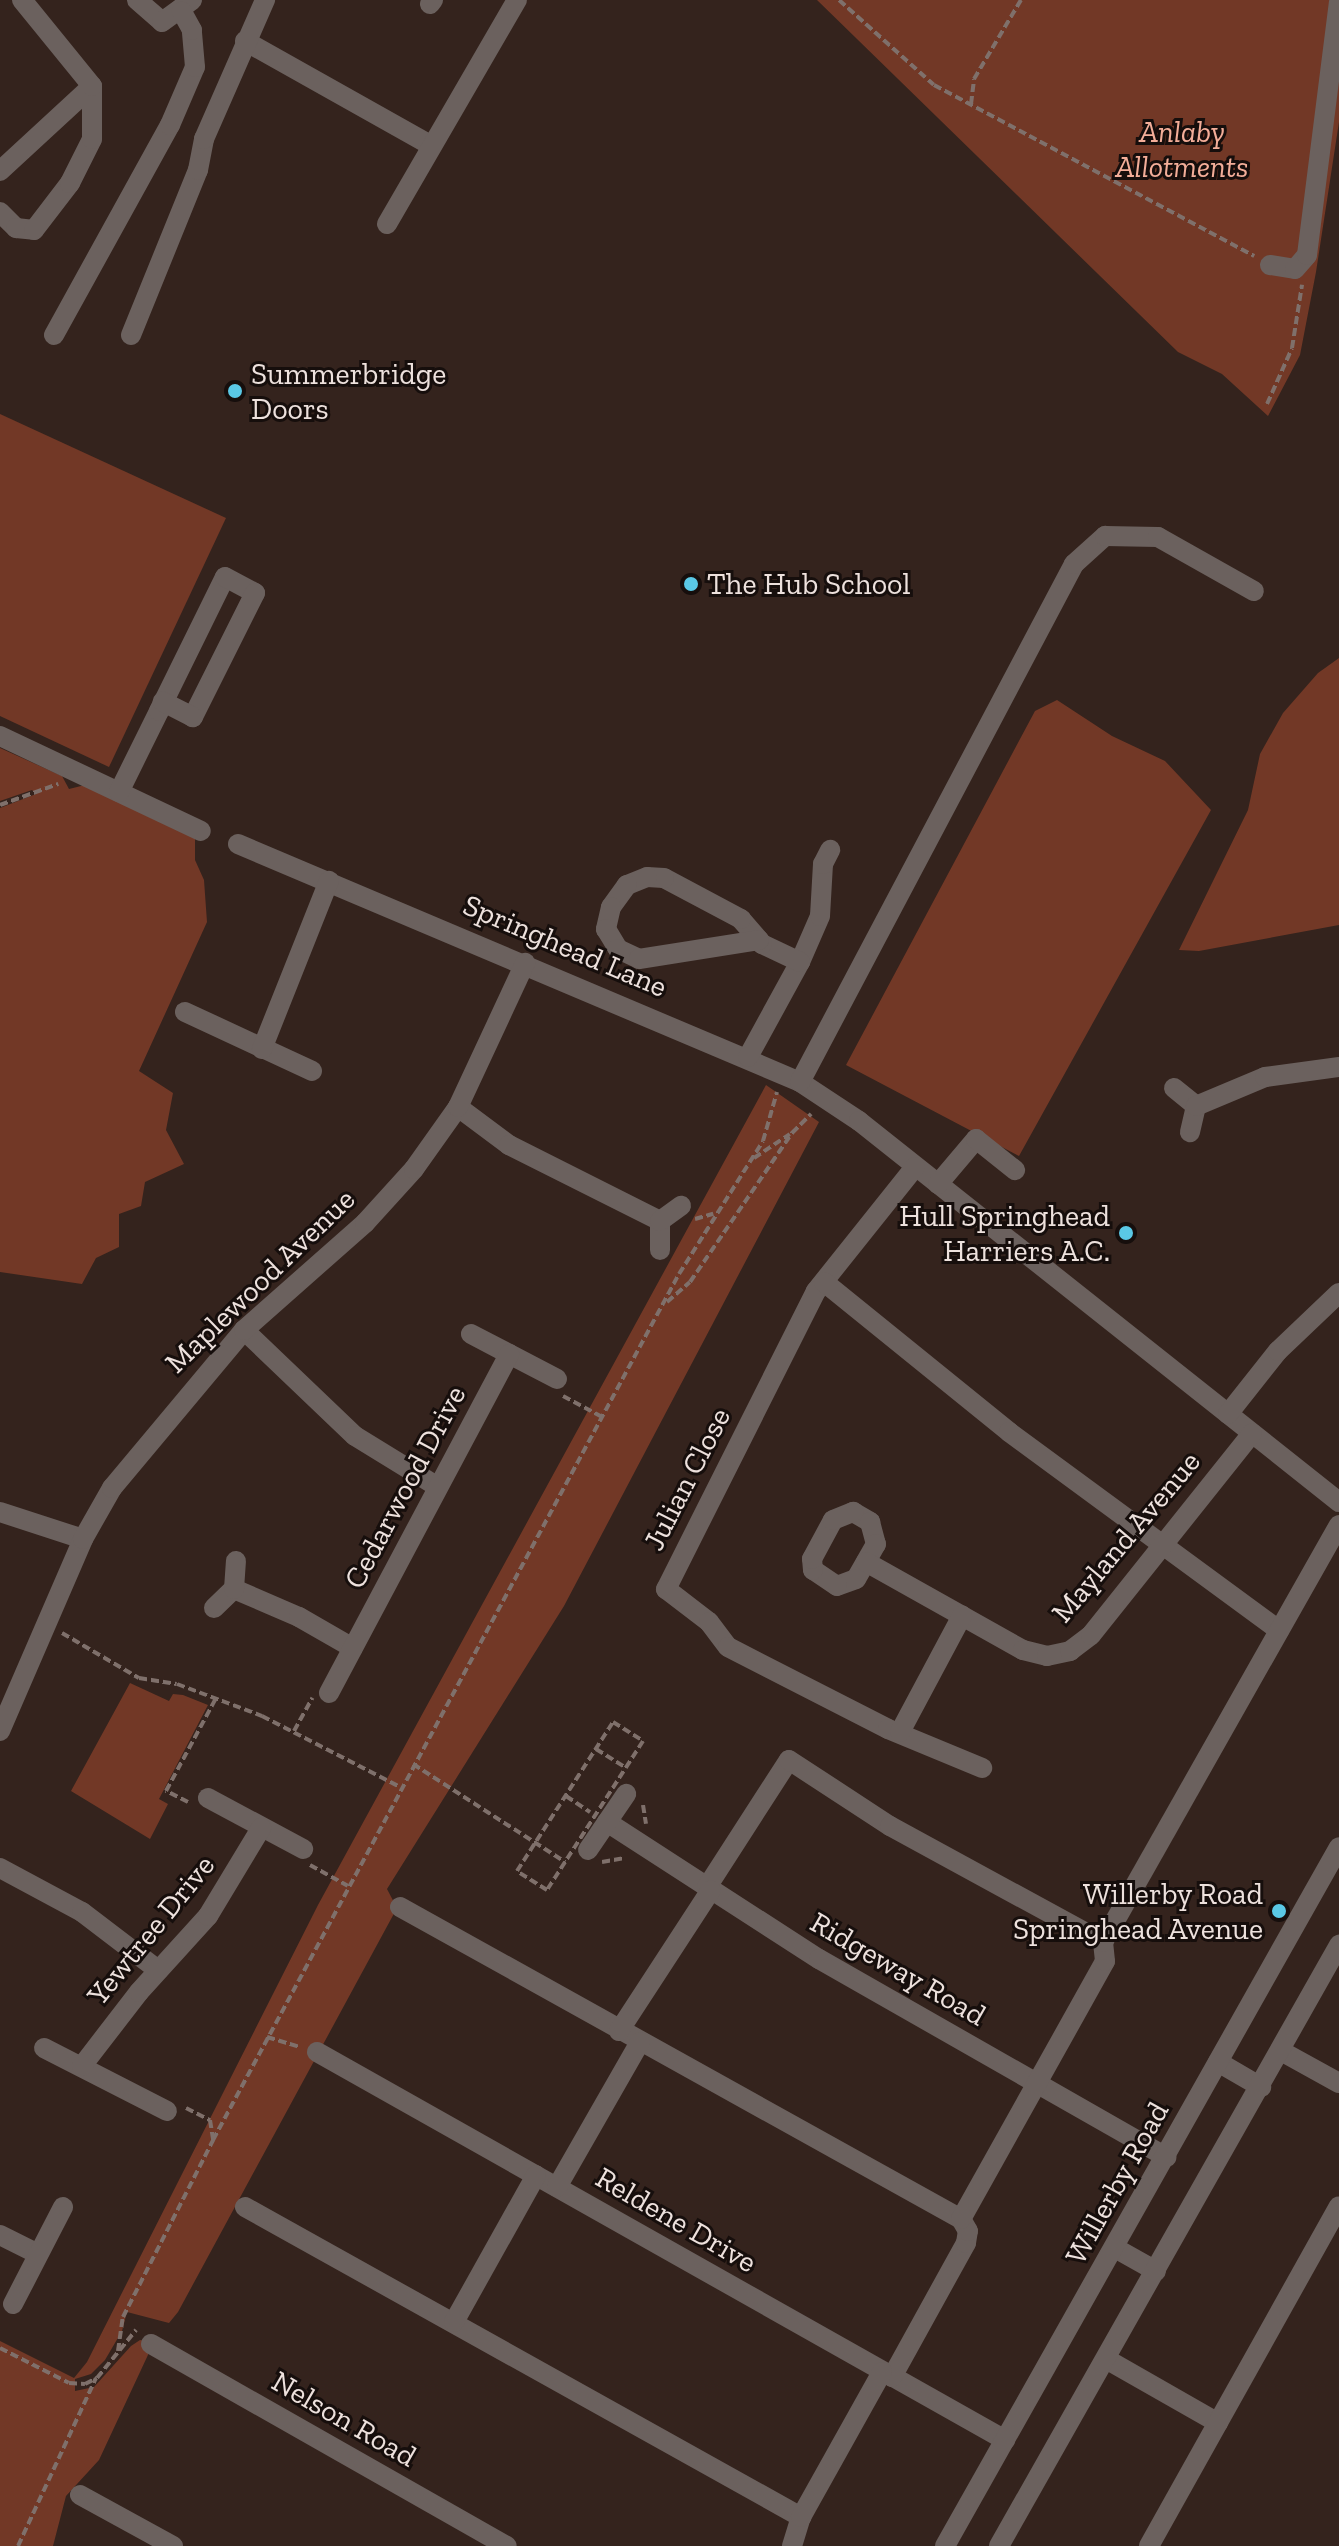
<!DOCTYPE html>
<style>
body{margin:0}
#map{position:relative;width:1339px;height:2546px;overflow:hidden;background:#34231d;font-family:"Zilla Slab",serif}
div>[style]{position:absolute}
.green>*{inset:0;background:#723826}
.path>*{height:4px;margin-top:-2px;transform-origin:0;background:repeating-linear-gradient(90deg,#7f706b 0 8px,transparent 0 12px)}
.minor>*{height:20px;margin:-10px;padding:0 10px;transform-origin:10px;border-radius:10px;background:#6b615e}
.dots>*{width:22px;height:22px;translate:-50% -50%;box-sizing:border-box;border:4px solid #160e0c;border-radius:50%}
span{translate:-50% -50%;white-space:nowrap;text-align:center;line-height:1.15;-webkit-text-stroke:6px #160e0c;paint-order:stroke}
.park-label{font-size:30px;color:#f4ae99;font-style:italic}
.poi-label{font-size:30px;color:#ede1dd}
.left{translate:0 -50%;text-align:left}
.right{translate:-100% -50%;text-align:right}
.street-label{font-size:30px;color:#ede1dd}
</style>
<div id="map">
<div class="green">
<div style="clip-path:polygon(817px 0,1339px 0,1339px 122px,1316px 272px,1300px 355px,1268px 416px,1222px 374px,1178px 352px)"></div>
<div style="clip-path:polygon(0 414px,226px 518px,109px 767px,0 716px)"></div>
<div style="clip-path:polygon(1339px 658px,1339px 925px,1199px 951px,1179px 950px,1248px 810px,1260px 754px,1283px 713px,1318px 673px)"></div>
<div style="clip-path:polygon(1057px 700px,1112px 736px,1165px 761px,1211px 810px,1019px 1156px,846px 1065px,1035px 711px)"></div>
<div style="clip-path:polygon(0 748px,62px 776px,69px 789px,89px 784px,195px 834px,195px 860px,204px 880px,207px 922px,139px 1071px,173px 1093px,166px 1130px,184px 1164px,145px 1182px,141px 1206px,119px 1214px,119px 1247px,96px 1258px,82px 1284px,0 1272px,0 808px,36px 794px,32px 790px,0 801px)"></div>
<div style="clip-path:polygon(766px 1085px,819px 1122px,564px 1606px,387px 1889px,397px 1908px,178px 2312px,169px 2323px,127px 2312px,122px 2331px,105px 2360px,91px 2374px,75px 2379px,75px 2391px,94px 2387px,131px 2346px,140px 2340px,154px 2342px,99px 2460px,66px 2496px,53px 2546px,0 2546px,0 2341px,74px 2378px,87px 2362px,318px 1905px)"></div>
<div style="clip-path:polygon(130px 1683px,169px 1701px,173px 1694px,183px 1695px,208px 1705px,159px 1799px,168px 1804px,150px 1839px,71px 1791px)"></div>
</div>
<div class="path">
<div style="left:839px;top:0;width:127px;rotate:41.8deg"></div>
<div style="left:934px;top:85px;width:363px;rotate:28.1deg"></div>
<div style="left:971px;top:104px;width:25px;rotate:-83deg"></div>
<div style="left:974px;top:79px;width:92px;rotate:-59.3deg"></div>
<div style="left:1267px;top:404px;width:61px;rotate:-65.9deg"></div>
<div style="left:1292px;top:348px;width:64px;rotate:-81deg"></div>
<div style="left:0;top:805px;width:62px;rotate:-19.9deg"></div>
<div style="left:754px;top:1158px;width:43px;rotate:-33.7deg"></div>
<div style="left:695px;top:1219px;width:19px;rotate:-16deg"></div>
<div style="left:667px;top:1302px;width:30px;rotate:-41deg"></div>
<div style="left:690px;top:1282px;width:181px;rotate:-55.6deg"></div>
<div style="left:792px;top:1133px;width:27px;rotate:-45deg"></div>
<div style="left:563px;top:1396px;width:44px;rotate:28.3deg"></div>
<div style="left:62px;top:1633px;width:89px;rotate:30.3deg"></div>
<div style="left:139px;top:1678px;width:38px;rotate:9deg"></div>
<div style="left:177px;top:1684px;width:91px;rotate:20.6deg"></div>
<div style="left:262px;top:1716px;width:155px;rotate:27.2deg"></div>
<div style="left:613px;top:1722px;width:36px;rotate:32deg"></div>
<div style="left:643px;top:1741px;width:177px;rotate:122.8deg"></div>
<div style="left:547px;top:1890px;width:36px;rotate:-148deg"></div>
<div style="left:517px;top:1871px;width:177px;rotate:-57.2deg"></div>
<div style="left:294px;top:1731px;width:38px;rotate:-61deg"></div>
<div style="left:596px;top:1749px;width:36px;rotate:32deg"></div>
<div style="left:413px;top:1764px;width:181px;rotate:32.8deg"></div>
<div style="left:566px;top:1796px;width:29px;rotate:34deg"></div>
<div style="left:188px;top:1802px;width:25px;rotate:-153deg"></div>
<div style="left:166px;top:1791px;width:106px;rotate:-61.7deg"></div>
<div style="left:643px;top:1805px;width:19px;rotate:81deg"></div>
<div style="left:602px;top:1862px;width:23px;rotate:-10deg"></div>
<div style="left:310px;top:1865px;width:43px;rotate:28.9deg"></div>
<div style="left:267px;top:2037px;width:34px;rotate:17deg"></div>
<div style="left:186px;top:2108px;width:27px;rotate:27deg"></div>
<div style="left:210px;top:2120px;width:20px;rotate:81deg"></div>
<div style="left:0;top:2348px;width:77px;rotate:26.9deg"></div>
<div style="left:69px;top:2383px;width:16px;rotate:4deg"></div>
<div style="left:85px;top:2384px;width:13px;rotate:-27deg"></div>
<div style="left:97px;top:2378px;width:62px;rotate:-50.9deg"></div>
<div style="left:118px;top:2351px;width:34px;rotate:-82deg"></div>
<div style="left:123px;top:2317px;width:199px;rotate:-63deg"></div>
<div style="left:213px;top:2140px;width:983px;rotate:-61.72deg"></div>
<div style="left:679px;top:1274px;width:157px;rotate:-57.7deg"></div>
<div style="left:763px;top:1141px;width:51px;rotate:-74.1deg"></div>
<div style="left:18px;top:2546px;width:185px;rotate:-65.1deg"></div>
</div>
<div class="minor">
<div style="left:137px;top:0;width:33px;rotate:41deg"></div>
<div style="left:162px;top:22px;width:37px;rotate:-36deg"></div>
<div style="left:430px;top:4px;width:5px;rotate:-53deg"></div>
<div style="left:245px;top:41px;width:214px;rotate:29.3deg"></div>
<div style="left:0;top:171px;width:125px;rotate:-42.7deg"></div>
<div style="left:0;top:212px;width:23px;rotate:45deg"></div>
<div style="left:16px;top:228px;width:18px;rotate:6deg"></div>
<div style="left:34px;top:230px;width:59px;rotate:-52.5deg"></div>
<div style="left:70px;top:183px;width:49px;rotate:-63.4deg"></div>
<div style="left:92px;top:139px;width:53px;rotate:-90deg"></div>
<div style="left:92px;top:86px;width:111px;rotate:-129.1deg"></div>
<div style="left:387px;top:224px;width:259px;rotate:-59.9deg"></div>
<div style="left:1270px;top:265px;width:25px;rotate:9deg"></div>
<div style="left:1295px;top:269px;width:18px;rotate:-49deg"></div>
<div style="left:1307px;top:255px;width:254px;rotate:-82.8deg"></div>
<div style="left:54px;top:335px;width:240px;rotate:-61.1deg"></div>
<div style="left:170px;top:125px;width:63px;rotate:-66.7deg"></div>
<div style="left:195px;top:67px;width:37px;rotate:-95deg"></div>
<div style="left:192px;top:30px;width:21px;rotate:-119deg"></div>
<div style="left:131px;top:335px;width:178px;rotate:-67.9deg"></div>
<div style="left:198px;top:170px;width:32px;rotate:-79deg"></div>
<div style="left:204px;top:139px;width:152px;rotate:-66.3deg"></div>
<div style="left:0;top:736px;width:222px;rotate:25.3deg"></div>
<div style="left:119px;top:792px;width:90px;rotate:-63.7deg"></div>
<div style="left:159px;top:711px;width:149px;rotate:-63.8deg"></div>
<div style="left:225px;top:577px;width:34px;rotate:28deg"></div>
<div style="left:255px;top:593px;width:139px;rotate:116.6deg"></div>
<div style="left:193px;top:717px;width:34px;rotate:-153deg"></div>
<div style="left:238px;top:844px;width:610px;rotate:22.95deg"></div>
<div style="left:800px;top:1082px;width:71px;rotate:33.5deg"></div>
<div style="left:859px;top:1121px;width:613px;rotate:38.44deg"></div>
<div style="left:800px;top:962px;width:50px;rotate:-66.5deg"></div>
<div style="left:820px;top:916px;width:52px;rotate:-86.7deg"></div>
<div style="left:823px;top:864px;width:16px;rotate:-63deg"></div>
<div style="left:185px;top:1012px;width:140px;rotate:24.9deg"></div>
<div style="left:262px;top:1049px;width:181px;rotate:-68.3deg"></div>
<div style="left:748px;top:1057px;width:108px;rotate:-61.3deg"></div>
<div style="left:800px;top:962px;width:42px;rotate:-154.7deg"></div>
<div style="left:762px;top:944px;width:5px;rotate:-127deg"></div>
<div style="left:759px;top:940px;width:28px;rotate:-131deg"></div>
<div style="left:741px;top:919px;width:87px;rotate:-152deg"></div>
<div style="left:664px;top:878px;width:17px;rotate:-177deg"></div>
<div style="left:647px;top:877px;width:22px;rotate:158deg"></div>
<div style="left:627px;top:885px;width:27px;rotate:126deg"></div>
<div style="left:611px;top:907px;width:23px;rotate:103deg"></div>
<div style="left:606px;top:929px;width:23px;rotate:59deg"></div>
<div style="left:618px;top:949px;width:23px;rotate:25deg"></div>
<div style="left:639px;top:959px;width:121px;rotate:-9deg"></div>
<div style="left:800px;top:1082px;width:586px;rotate:-62.12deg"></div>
<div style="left:1074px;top:564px;width:42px;rotate:-42.1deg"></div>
<div style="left:1105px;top:536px;width:53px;rotate:1.1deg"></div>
<div style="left:1158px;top:537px;width:110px;rotate:29.4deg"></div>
<div style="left:1174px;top:1088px;width:28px;rotate:39deg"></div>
<div style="left:1196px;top:1106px;width:27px;rotate:103deg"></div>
<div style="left:1196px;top:1106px;width:75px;rotate:-22.8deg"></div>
<div style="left:1265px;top:1077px;width:75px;rotate:-7.7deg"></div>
<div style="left:458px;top:1107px;width:64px;rotate:36.7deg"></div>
<div style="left:509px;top:1145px;width:169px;rotate:26.7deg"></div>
<div style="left:915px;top:1167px;width:159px;rotate:128.6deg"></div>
<div style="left:816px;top:1291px;width:334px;rotate:116.7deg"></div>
<div style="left:666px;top:1589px;width:54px;rotate:37.5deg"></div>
<div style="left:709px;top:1622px;width:31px;rotate:53deg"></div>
<div style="left:728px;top:1647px;width:180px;rotate:27.1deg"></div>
<div style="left:888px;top:1729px;width:102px;rotate:22.5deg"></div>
<div style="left:938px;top:1184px;width:59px;rotate:-49.8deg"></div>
<div style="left:976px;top:1139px;width:50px;rotate:38.5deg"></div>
<div style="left:660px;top:1250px;width:29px;rotate:-90deg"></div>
<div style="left:660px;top:1221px;width:26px;rotate:-36deg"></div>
<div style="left:824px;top:1282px;width:238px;rotate:39deg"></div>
<div style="left:1009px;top:1432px;width:335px;rotate:36.3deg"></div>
<div style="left:244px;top:1330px;width:153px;rotate:43.7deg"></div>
<div style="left:355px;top:1436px;width:97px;rotate:31.6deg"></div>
<div style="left:471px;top:1334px;width:97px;rotate:27.6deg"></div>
<div style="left:1228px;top:1414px;width:80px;rotate:-51.6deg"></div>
<div style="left:1278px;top:1351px;width:84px;rotate:-43.6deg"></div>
<div style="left:0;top:1512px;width:87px;rotate:18deg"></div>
<div style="left:853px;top:1512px;width:20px;rotate:30deg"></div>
<div style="left:870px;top:1522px;width:23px;rotate:75deg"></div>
<div style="left:876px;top:1544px;width:40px;rotate:119.7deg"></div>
<div style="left:856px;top:1579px;width:20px;rotate:160deg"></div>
<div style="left:837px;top:1586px;width:29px;rotate:-146deg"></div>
<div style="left:813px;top:1570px;width:11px;rotate:-95deg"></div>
<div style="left:812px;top:1559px;width:44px;rotate:-61.7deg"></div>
<div style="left:833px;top:1520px;width:22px;rotate:-22deg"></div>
<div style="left:866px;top:1562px;width:180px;rotate:29.3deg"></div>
<div style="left:1023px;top:1650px;width:25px;rotate:14deg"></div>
<div style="left:1047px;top:1656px;width:24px;rotate:-12deg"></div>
<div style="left:1070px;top:1651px;width:26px;rotate:-37deg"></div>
<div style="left:1091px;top:1635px;width:258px;rotate:-51.4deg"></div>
<div style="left:234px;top:1589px;width:71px;rotate:23.3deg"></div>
<div style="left:299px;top:1617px;width:62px;rotate:29.9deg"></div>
<div style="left:214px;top:1608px;width:28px;rotate:-44deg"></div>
<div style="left:234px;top:1589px;width:28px;rotate:-86deg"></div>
<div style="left:329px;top:1693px;width:384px;rotate:-62deg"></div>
<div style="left:0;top:1731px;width:209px;rotate:-66.6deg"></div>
<div style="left:83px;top:1539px;width:59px;rotate:-60.4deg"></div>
<div style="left:112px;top:1488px;width:206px;rotate:-50.1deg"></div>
<div style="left:244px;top:1330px;width:162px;rotate:-41.5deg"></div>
<div style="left:365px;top:1223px;width:73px;rotate:-47.8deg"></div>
<div style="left:414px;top:1169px;width:76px;rotate:-54.6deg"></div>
<div style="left:458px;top:1107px;width:159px;rotate:-65deg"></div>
<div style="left:900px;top:1732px;width:132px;rotate:-61.9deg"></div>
<div style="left:208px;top:1798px;width:108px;rotate:28.2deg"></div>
<div style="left:607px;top:1822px;width:252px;rotate:32.9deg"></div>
<div style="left:819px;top:1959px;width:400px;rotate:29.7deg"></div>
<div style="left:588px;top:1850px;width:68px;rotate:-55.8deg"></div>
<div style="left:0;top:1868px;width:93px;rotate:28.2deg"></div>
<div style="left:82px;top:1912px;width:96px;rotate:37.3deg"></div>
<div style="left:707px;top:1887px;width:151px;rotate:-57.2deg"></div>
<div style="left:789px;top:1760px;width:121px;rotate:33.2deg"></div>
<div style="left:890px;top:1826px;width:243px;rotate:28.6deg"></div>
<div style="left:400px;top:1907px;width:642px;rotate:29.08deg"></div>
<div style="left:619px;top:2031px;width:168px;rotate:-56.9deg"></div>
<div style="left:44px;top:2048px;width:138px;rotate:27.1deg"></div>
<div style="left:1281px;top:2051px;width:66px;rotate:28.9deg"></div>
<div style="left:317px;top:2052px;width:790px;rotate:29.42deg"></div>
<div style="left:1218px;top:2062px;width:50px;rotate:30.2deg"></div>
<div style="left:82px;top:2066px;width:93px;rotate:-52.4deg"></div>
<div style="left:139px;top:1992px;width:103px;rotate:-47.8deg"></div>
<div style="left:208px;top:1916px;width:103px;rotate:-58.9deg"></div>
<div style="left:557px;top:2187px;width:167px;rotate:-60.2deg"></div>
<div style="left:245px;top:2207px;width:637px;rotate:29.14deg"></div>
<div style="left:0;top:2235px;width:42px;rotate:26.6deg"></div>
<div style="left:1115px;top:2248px;width:47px;rotate:29.3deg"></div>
<div style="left:13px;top:2304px;width:109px;rotate:-62.7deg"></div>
<div style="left:454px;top:2322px;width:168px;rotate:-60.8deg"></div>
<div style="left:151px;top:2344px;width:409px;rotate:29.6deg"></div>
<div style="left:1106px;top:2359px;width:129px;rotate:29.7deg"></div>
<div style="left:892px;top:2377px;width:153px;rotate:-61.1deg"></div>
<div style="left:966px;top:2243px;width:12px;rotate:-81deg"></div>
<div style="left:968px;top:2231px;width:14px;rotate:-120deg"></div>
<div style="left:961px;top:2219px;width:295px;rotate:-60.8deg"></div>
<div style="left:1105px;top:1961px;width:19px;rotate:-96deg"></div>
<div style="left:1103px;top:1942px;width:479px;rotate:-60.5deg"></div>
<div style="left:80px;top:2495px;width:106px;rotate:28.7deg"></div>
<div style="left:792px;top:2546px;width:30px;rotate:-73deg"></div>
<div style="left:801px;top:2517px;width:166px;rotate:-60.8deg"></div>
<div style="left:945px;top:2546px;width:802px;rotate:-60.59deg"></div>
<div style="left:999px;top:2546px;width:691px;rotate:-60.5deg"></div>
<div style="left:1149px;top:2546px;width:389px;rotate:-60.8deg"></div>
</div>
<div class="dots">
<div style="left:235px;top:391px;background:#5ac8e5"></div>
<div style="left:691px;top:584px;background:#5ac8e5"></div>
<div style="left:1126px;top:1233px;background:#5ac8e5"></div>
<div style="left:1279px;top:1911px;background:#5ac8e5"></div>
</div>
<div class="park-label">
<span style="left:1182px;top:149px">Anlaby<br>Allotments</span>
</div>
<div class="poi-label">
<span class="left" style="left:251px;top:391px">Summerbridge<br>Doors</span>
<span class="left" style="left:707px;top:584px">The Hub School</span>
<span class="right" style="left:1110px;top:1233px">Hull Springhead<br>Harriers A.C.</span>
<span class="right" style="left:1263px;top:1911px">Willerby Road<br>Springhead Avenue</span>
</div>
<div class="street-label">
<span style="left:565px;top:946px;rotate:23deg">Springhead Lane</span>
<span style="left:260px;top:1281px;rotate:-44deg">Maplewood Avenue</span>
<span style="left:687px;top:1479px;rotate:-63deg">Julian Close</span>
<span style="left:405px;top:1487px;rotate:-62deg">Cedarwood Drive</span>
<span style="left:1126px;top:1537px;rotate:-50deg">Mayland Avenue</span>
<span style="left:151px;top:1930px;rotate:-51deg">Yewtree Drive</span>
<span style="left:898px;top:1969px;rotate:30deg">Ridgeway Road</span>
<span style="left:1117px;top:2183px;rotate:-61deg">Willerby Road</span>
<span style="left:676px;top:2220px;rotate:30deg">Reldene Drive</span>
<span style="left:344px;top:2419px;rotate:30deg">Nelson Road</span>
</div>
</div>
